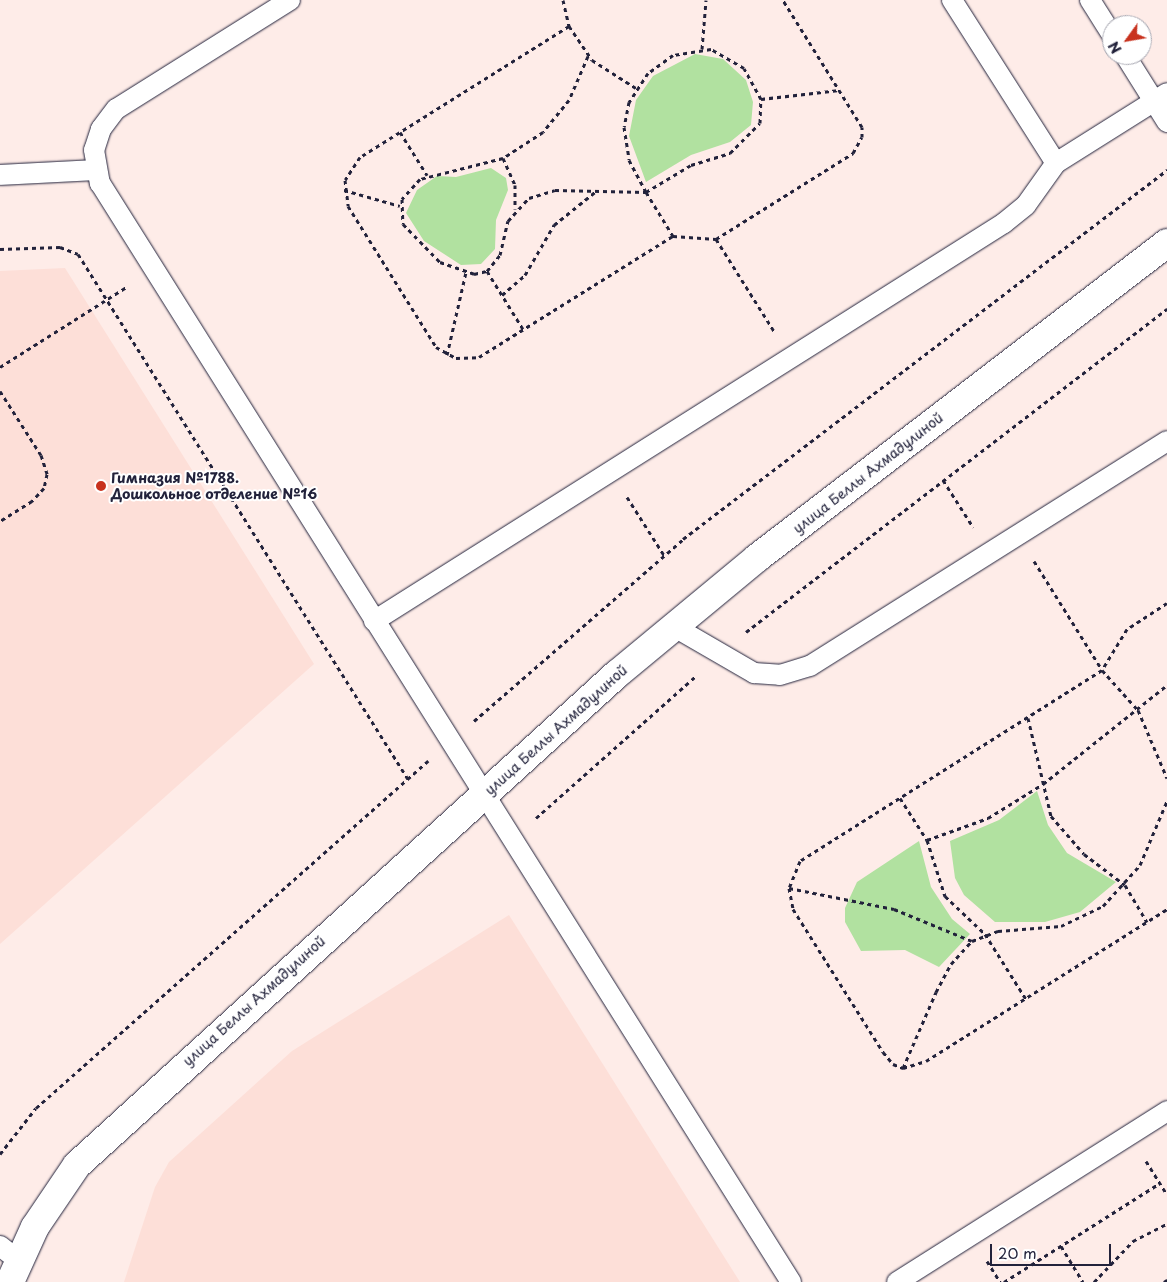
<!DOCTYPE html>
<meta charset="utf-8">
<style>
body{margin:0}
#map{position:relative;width:1167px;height:1282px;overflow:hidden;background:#feece8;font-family:"Playpen Sans",sans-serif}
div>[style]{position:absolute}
.built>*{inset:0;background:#fddfd8}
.green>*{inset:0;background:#b1e1a0}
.path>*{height:3px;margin-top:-1.5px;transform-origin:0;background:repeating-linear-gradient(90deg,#22223b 0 4px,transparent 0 8px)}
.roads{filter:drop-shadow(0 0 1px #22223b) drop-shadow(0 0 1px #22223b)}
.lane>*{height:20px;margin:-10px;padding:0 10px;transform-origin:10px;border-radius:10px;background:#fff}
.street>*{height:28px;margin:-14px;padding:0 14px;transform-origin:14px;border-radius:14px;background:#fff}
.dots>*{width:14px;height:14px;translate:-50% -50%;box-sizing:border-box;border:2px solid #fff;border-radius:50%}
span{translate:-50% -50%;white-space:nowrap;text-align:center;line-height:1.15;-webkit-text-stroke:4px #fff;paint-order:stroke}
.street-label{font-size:14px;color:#22223b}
.poi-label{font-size:14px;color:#22223b;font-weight:700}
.left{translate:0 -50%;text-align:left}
.north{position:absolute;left:1102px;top:15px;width:50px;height:50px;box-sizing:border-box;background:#fff;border:1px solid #a7a7b1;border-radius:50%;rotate:238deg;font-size:14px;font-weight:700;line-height:20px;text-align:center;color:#22223b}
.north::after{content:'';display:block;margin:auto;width:18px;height:22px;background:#c8321e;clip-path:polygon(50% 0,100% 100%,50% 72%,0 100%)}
.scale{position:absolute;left:990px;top:1244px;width:121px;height:22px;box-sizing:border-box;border:2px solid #22223b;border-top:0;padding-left:6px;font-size:15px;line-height:18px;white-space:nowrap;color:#22223b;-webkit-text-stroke:4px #fff;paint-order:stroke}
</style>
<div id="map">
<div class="built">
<div style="clip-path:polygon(65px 268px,314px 664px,0 944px,0 271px)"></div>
<div style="clip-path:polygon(509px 915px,740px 1282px,124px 1282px,155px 1187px,169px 1162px,292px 1051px)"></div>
</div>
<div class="green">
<div style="clip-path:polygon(695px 54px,723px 59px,746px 80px,753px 102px,751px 125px,730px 142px,691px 155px,646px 182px,629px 136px,636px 100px,653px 76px)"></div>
<div style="clip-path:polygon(491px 168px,506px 178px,508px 190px,496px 220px,495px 249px,481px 264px,461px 265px,424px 241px,406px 213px,417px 190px,437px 176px,456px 177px)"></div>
<div style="clip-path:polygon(1037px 791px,1048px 825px,1067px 853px,1116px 882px,1080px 912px,1045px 922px,995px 922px,964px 895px,955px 878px,950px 841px,999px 820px)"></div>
<div style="clip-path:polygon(919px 841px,931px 887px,952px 919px,970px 934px,939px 967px,905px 950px,861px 951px,845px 922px,845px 908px,857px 882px)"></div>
</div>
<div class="path">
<div style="left:563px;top:0;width:27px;rotate:77deg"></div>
<div style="left:569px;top:26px;width:247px;rotate:147.9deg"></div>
<div style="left:360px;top:157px;width:27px;rotate:123deg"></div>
<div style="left:345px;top:180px;width:26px;rotate:83deg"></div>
<div style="left:348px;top:206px;width:166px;rotate:58deg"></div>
<div style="left:436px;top:347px;width:23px;rotate:29deg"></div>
<div style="left:456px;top:358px;width:23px;rotate:-2deg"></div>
<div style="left:479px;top:357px;width:229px;rotate:-32deg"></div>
<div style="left:673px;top:236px;width:43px;rotate:4deg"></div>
<div style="left:716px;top:239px;width:162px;rotate:-32.1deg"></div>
<div style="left:853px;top:153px;width:18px;rotate:-61deg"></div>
<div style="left:862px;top:137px;width:10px;rotate:-90deg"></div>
<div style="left:862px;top:127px;width:150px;rotate:-121.9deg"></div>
<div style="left:569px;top:26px;width:41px;rotate:55.9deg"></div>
<div style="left:592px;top:60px;width:52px;rotate:32.5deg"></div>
<div style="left:702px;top:49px;width:49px;rotate:-85.3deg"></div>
<div style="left:588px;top:56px;width:48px;rotate:113.4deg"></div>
<div style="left:569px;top:100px;width:41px;rotate:129.1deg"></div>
<div style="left:543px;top:132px;width:48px;rotate:147deg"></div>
<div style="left:503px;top:158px;width:86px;rotate:165.8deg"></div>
<div style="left:420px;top:179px;width:27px;rotate:132deg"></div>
<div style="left:402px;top:199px;width:25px;rotate:88deg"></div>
<div style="left:403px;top:224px;width:53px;rotate:45.8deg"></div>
<div style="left:440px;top:262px;width:36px;rotate:19deg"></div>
<div style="left:474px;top:274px;width:13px;rotate:-13deg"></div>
<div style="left:487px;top:271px;width:21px;rotate:-51deg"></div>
<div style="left:500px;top:255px;width:35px;rotate:-77deg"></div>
<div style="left:508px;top:221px;width:31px;rotate:-48deg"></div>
<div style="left:529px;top:198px;width:27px;rotate:-17deg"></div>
<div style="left:555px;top:190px;width:91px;rotate:1.3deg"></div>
<div style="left:646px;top:192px;width:52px;rotate:-31deg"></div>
<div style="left:691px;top:165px;width:41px;rotate:-17.1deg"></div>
<div style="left:730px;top:153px;width:42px;rotate:-45deg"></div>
<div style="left:760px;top:123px;width:24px;rotate:-88deg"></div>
<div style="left:761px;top:99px;width:35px;rotate:-119deg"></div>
<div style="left:744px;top:68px;width:38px;rotate:-150deg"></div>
<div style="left:711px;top:49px;width:38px;rotate:171deg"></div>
<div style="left:673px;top:55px;width:31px;rotate:144deg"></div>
<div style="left:648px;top:73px;width:35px;rotate:123deg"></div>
<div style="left:629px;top:102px;width:25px;rotate:101deg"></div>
<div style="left:624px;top:127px;width:33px;rotate:81deg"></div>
<div style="left:629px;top:160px;width:36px;rotate:62deg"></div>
<div style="left:646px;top:192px;width:52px;rotate:58.5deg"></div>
<div style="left:761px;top:99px;width:79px;rotate:-6.6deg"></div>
<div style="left:400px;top:132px;width:51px;rotate:57.9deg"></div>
<div style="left:503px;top:158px;width:30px;rotate:66deg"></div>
<div style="left:515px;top:185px;width:24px;rotate:90deg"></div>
<div style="left:344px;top:190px;width:58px;rotate:15.9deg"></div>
<div style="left:716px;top:239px;width:109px;rotate:57.8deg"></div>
<div style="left:0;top:249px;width:60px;rotate:-1.9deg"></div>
<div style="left:60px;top:247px;width:19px;rotate:21deg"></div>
<div style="left:78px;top:254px;width:620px;rotate:57.85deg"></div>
<div style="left:487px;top:271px;width:68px;rotate:58.2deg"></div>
<div style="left:502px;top:295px;width:30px;rotate:-41deg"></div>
<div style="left:525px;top:275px;width:58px;rotate:-59.9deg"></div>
<div style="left:554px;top:225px;width:53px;rotate:-38.8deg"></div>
<div style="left:447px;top:355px;width:85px;rotate:-77.1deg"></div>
<div style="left:0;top:367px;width:151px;rotate:-32.3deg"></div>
<div style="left:0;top:391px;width:76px;rotate:57.4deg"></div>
<div style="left:41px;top:455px;width:20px;rotate:72deg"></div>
<div style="left:47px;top:474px;width:14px;rotate:102deg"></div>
<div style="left:44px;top:488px;width:18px;rotate:133deg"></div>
<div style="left:32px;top:501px;width:38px;rotate:148deg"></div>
<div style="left:943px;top:480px;width:56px;rotate:57.4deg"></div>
<div style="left:627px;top:497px;width:69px;rotate:57.5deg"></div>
<div style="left:1034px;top:561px;width:128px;rotate:58deg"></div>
<div style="left:1102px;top:670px;width:54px;rotate:48deg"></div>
<div style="left:1138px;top:710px;width:74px;rotate:66.9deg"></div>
<div style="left:1167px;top:603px;width:48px;rotate:147deg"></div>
<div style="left:1127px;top:629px;width:48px;rotate:121.4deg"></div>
<div style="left:1102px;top:670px;width:357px;rotate:147.7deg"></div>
<div style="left:800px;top:861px;width:29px;rotate:112deg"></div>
<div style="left:789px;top:888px;width:21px;rotate:79deg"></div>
<div style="left:793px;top:909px;width:169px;rotate:57.8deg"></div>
<div style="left:883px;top:1052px;width:16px;rotate:50deg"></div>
<div style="left:893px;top:1064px;width:11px;rotate:22deg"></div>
<div style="left:903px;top:1068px;width:24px;rotate:-17deg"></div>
<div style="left:926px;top:1061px;width:285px;rotate:-32.2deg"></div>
<div style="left:746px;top:632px;width:531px;rotate:-37.5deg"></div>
<div style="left:1028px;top:718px;width:101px;rotate:76.8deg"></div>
<div style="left:1051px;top:816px;width:50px;rotate:49deg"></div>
<div style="left:1084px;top:854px;width:51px;rotate:37.1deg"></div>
<div style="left:1125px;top:885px;width:43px;rotate:59.3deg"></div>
<div style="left:474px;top:721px;width:277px;rotate:-41deg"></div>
<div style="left:683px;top:539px;width:609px;rotate:-37.32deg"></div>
<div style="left:900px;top:798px;width:50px;rotate:57.3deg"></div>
<div style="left:927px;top:840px;width:59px;rotate:72.2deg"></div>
<div style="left:945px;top:896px;width:55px;rotate:43.5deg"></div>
<div style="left:985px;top:934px;width:77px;rotate:57.8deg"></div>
<div style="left:536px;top:818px;width:214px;rotate:-41.6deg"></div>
<div style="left:927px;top:840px;width:65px;rotate:-19.8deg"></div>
<div style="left:988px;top:818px;width:65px;rotate:-31.7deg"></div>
<div style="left:1043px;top:784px;width:159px;rotate:-38.6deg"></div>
<div style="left:789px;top:888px;width:107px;rotate:11.3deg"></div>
<div style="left:894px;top:909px;width:84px;rotate:22.3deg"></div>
<div style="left:903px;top:1068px;width:83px;rotate:-66.5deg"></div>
<div style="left:936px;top:992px;width:32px;rotate:-62deg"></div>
<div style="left:951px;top:964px;width:31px;rotate:-48deg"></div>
<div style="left:972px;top:941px;width:28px;rotate:-21deg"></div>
<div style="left:998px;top:931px;width:63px;rotate:-4.5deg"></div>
<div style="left:1061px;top:926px;width:47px;rotate:-25.5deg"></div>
<div style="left:1103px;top:906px;width:55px;rotate:-47.9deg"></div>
<div style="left:1140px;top:865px;width:69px;rotate:-67.1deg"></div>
<div style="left:0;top:1154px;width:58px;rotate:-52deg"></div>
<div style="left:36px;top:1108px;width:524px;rotate:-41.52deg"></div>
<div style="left:1146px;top:1161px;width:39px;rotate:58deg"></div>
<div style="left:1061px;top:1246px;width:42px;rotate:58.6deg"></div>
<div style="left:987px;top:1261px;width:25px;rotate:58deg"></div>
<div style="left:1004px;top:1282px;width:185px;rotate:-32.4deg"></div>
<div style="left:1094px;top:1282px;width:57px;rotate:-46.4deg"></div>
<div style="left:1133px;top:1241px;width:38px;rotate:-27deg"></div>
<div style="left:1164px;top:1282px;width:4px;rotate:-34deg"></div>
</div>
<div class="roads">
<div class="lane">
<div style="left:290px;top:0;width:205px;rotate:147.9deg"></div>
<div style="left:116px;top:109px;width:25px;rotate:127deg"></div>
<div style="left:101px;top:129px;width:22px;rotate:108deg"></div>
<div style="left:94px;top:150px;width:34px;rotate:80deg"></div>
<div style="left:100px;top:183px;width:1298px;rotate:57.84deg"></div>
<div style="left:952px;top:0;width:193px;rotate:57.5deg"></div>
<div style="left:1056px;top:163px;width:131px;rotate:-32.2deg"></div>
<div style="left:1090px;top:0;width:41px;rotate:57.8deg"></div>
<div style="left:1125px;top:55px;width:79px;rotate:57.9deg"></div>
<div style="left:0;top:175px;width:96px;rotate:-3deg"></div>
<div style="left:374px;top:621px;width:745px;rotate:-32.28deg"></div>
<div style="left:1004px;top:223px;width:28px;rotate:-39deg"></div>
<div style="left:1026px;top:205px;width:52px;rotate:-54.5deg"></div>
<div style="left:673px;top:626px;width:94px;rotate:30.1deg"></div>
<div style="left:754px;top:673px;width:26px;rotate:4deg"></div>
<div style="left:780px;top:675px;width:31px;rotate:-17deg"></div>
<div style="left:810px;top:666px;width:422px;rotate:-32.2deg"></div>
<div style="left:0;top:1246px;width:23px;rotate:38deg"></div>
<div style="left:897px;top:1282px;width:320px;rotate:-32.3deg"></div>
</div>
<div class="street">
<div style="left:10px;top:1282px;width:60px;rotate:-65.6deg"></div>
<div style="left:35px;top:1227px;width:75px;rotate:-55.9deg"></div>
<div style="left:77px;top:1165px;width:730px;rotate:-42.28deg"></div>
<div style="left:617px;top:674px;width:182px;rotate:-39.6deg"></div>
<div style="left:757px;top:558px;width:517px;rotate:-37.53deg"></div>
</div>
</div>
<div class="dots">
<div style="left:101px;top:486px;background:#c8321e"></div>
</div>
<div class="street-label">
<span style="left:868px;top:473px;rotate:-38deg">улица Беллы Ахмадулиной</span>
<span style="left:556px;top:730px;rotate:-42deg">улица Беллы Ахмадулиной</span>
<span style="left:254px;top:1001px;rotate:-42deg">улица Беллы Ахмадулиной</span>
</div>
<div class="poi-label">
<span class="left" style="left:111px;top:486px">Гимназия №1788.<br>Дошкольное отделение №16</span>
</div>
<div class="north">N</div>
<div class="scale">20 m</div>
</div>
